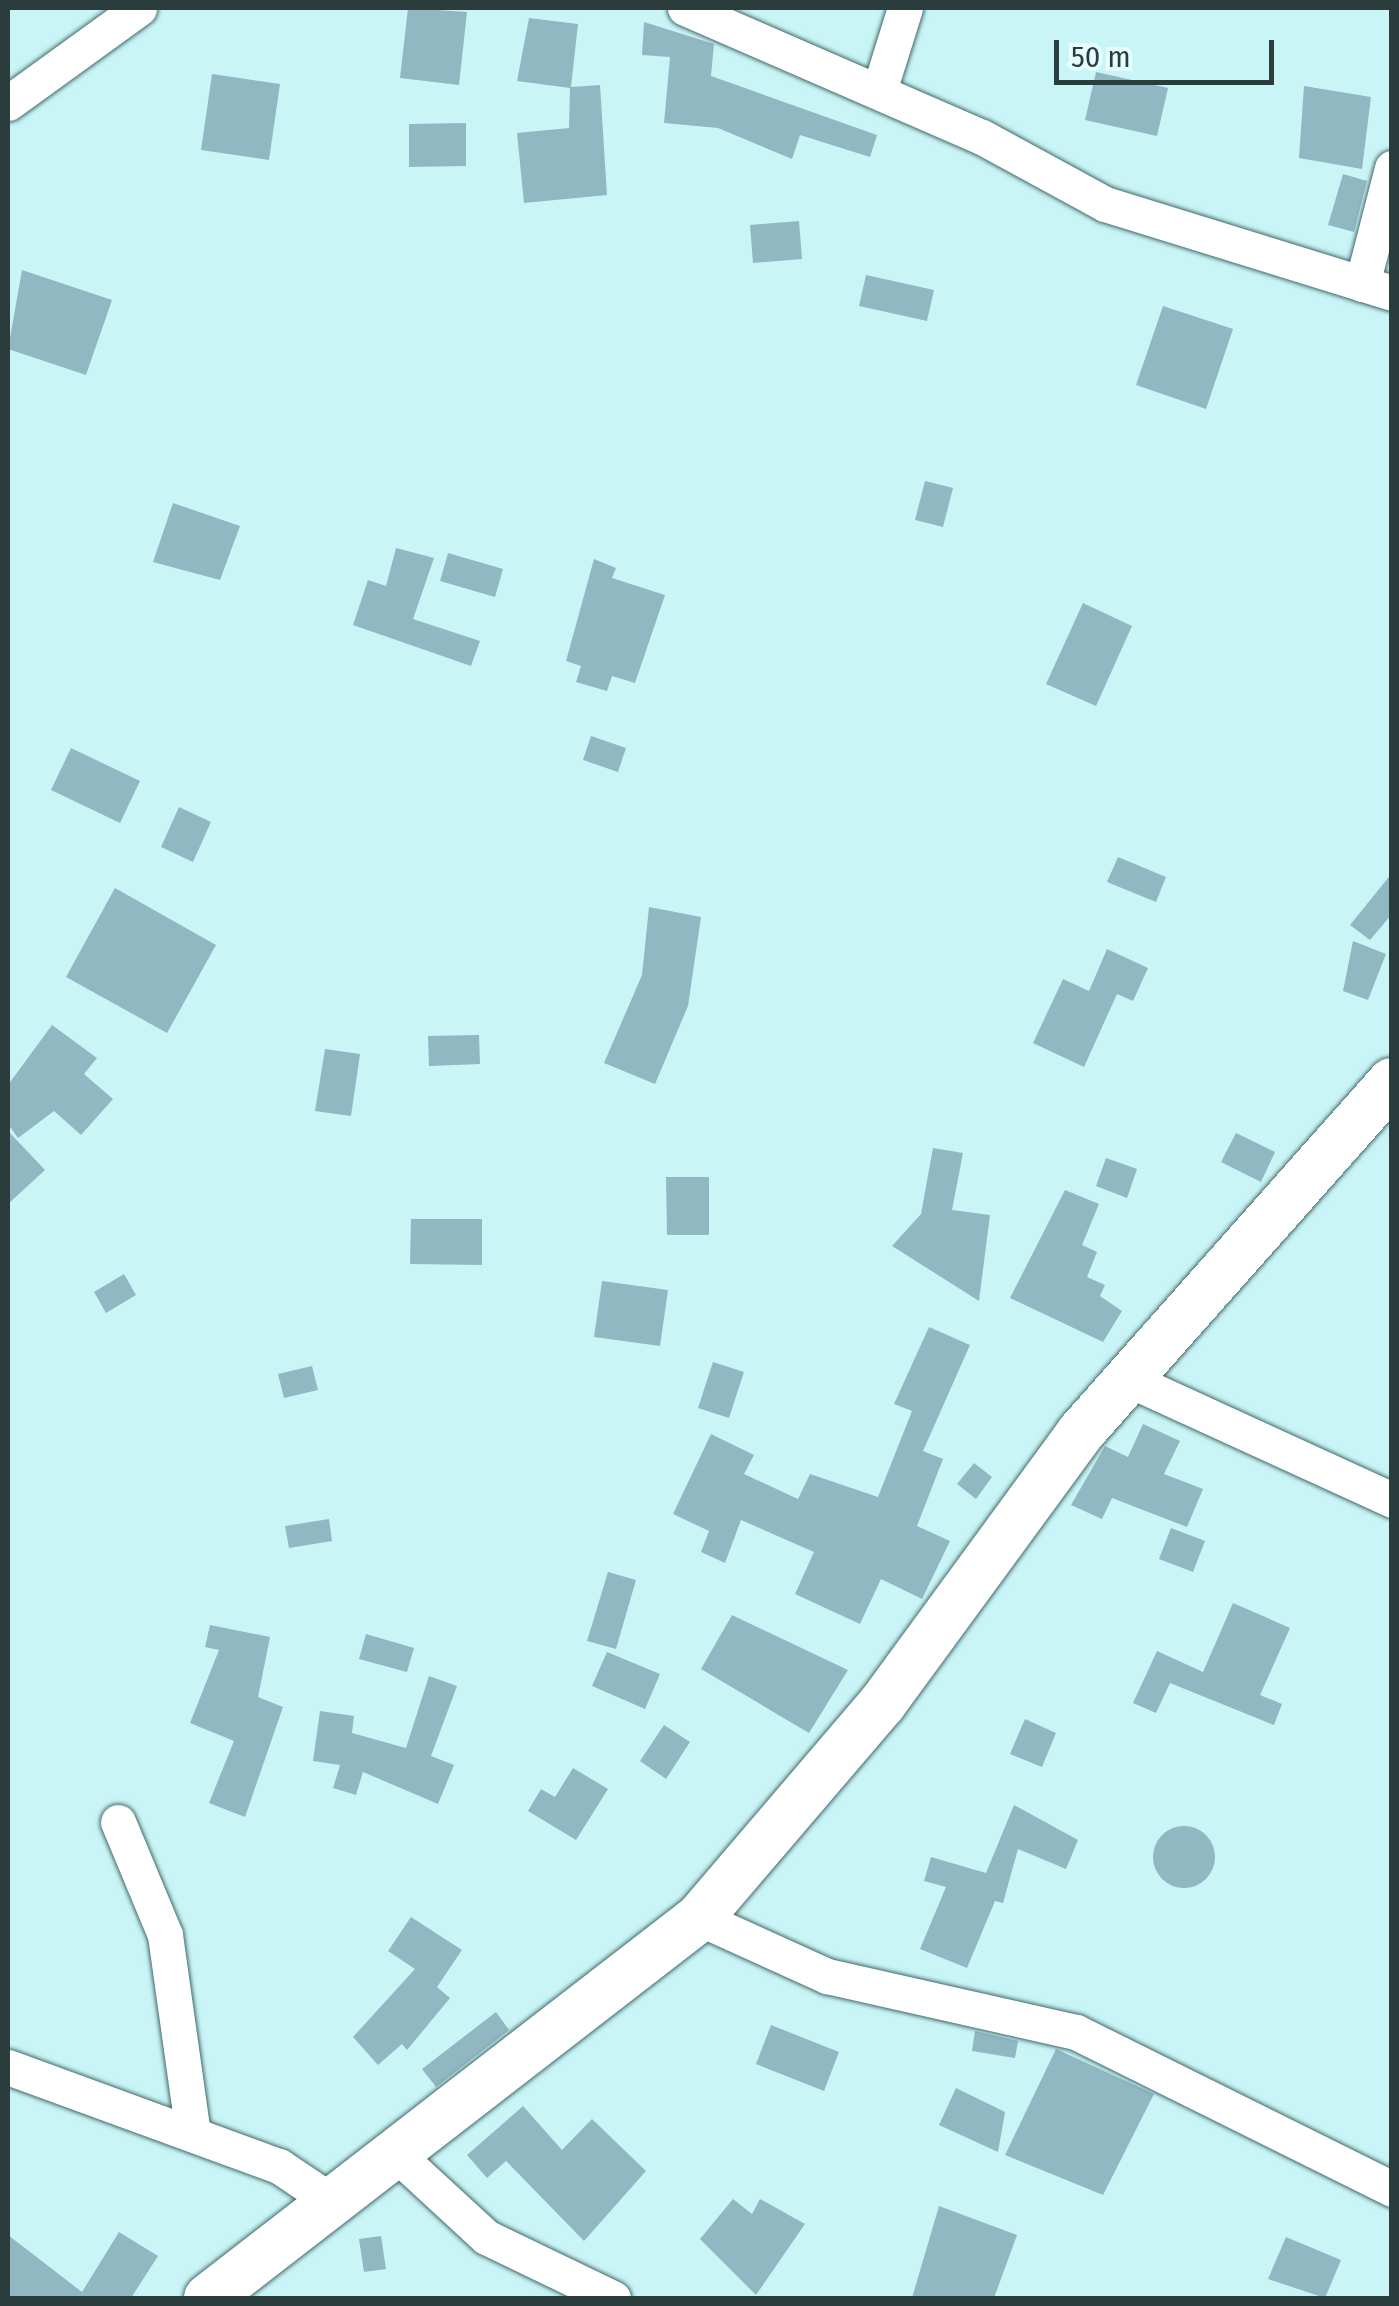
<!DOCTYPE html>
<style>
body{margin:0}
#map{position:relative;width:1399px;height:2306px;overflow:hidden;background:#caf5f6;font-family:"Fira Sans Condensed",sans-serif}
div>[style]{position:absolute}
.building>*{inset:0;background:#91b7c3}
.round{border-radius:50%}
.roads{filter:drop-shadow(0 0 2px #42696a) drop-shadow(0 0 2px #42696a)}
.minor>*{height:35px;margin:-17.5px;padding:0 17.5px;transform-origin:17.5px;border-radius:17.5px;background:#fff}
.secondary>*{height:48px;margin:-24px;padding:0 24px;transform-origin:24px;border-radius:24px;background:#fff}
span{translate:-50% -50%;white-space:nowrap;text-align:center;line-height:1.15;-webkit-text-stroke:9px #e5feff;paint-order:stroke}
.frame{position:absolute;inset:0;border:10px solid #2b3c3c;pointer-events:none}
.scale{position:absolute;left:1054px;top:40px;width:220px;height:45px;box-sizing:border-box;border:5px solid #2b3c3c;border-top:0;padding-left:12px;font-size:30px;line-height:35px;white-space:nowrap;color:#2b3c3c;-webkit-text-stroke:8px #e5feff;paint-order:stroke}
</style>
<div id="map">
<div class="building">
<div style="clip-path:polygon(408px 8px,467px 12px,459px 85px,400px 78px)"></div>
<div style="clip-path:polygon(529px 18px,578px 24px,571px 87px,600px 85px,607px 195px,524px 203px,517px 133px,569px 128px,570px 88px,517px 81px)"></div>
<div style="clip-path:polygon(644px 22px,714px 44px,711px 76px,877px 135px,870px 157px,800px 135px,792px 159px,718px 128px,664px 123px,670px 57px,642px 55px)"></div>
<div style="clip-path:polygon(1096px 72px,1168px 88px,1157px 136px,1085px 120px)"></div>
<div style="clip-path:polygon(212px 74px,280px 84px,269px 160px,201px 150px)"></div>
<div style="clip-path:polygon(1304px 86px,1371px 97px,1362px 169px,1299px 158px)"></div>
<div style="clip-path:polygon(466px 123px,466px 166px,409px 167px,409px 124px)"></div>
<div style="clip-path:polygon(1343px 174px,1367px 181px,1354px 232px,1328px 225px)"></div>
<div style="clip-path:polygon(799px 221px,802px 259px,753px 263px,750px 225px)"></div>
<div style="clip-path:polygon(22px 270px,112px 300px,86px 375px,8px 349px)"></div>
<div style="clip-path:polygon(866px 275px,934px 290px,927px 321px,859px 306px)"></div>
<div style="clip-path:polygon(1163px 306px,1233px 329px,1206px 409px,1136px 385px)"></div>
<div style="clip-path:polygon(925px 481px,953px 488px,943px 527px,915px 520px)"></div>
<div style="clip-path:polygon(173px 503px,240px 526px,220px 580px,153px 562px)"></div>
<div style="clip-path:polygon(396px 548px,434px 558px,413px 619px,480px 641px,471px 666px,353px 625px,368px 580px,386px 586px)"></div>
<div style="clip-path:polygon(448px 553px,503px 569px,495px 597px,440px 581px)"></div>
<div style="clip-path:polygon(594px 559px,616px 568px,612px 578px,665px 595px,635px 683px,612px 676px,607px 691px,576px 682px,581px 666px,566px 661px)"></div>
<div style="clip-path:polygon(1083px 603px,1132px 626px,1096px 706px,1046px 684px)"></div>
<div style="clip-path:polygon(591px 736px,626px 748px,618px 772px,583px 760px)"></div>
<div style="clip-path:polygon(71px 748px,140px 781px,120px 823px,51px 790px)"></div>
<div style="clip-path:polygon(179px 807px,211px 822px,193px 862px,161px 847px)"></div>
<div style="clip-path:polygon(1118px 857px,1166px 877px,1156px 902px,1107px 882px)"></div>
<div style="clip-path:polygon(1392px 873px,1392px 914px,1370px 940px,1350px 925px)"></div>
<div style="clip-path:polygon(115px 888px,216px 945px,167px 1033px,66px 977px)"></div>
<div style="clip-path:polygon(649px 907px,701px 917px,688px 1006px,655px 1084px,604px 1063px,642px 975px)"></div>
<div style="clip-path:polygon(1353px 941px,1386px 954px,1368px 1000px,1343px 991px)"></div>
<div style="clip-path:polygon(1107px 949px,1148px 968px,1133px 1001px,1117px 994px,1084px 1067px,1033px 1043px,1063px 979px,1089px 991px)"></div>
<div style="clip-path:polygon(52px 1025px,97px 1058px,84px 1074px,113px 1099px,81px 1135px,54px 1111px,18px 1138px,8px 1124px,8px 1085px)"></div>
<div style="clip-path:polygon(479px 1035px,480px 1064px,429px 1066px,428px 1036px)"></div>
<div style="clip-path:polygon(325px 1049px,360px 1054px,351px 1116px,315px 1111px)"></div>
<div style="clip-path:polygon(8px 1131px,45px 1170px,8px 1204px)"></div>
<div style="clip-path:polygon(1236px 1133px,1275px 1152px,1261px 1182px,1221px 1162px)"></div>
<div style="clip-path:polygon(933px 1148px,963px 1153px,952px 1210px,990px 1215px,979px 1301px,892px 1246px,921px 1214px)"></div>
<div style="clip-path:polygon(1106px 1158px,1137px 1169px,1127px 1198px,1096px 1186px)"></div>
<div style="clip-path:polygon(666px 1177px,709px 1177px,709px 1235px,667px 1235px)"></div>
<div style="clip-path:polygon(1065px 1190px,1099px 1204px,1082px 1245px,1097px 1252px,1087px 1277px,1105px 1285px,1100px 1296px,1122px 1311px,1103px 1342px,1010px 1298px)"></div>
<div style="clip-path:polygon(411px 1219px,482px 1219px,482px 1265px,410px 1264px)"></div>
<div style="clip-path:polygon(124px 1274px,136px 1295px,106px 1313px,94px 1292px)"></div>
<div style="clip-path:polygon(602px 1281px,668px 1290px,660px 1346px,594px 1337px)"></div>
<div style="clip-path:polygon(929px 1327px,970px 1345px,923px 1451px,943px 1459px,917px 1526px,950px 1541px,922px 1599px,881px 1579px,860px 1624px,795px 1594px,814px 1552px,741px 1520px,725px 1563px,701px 1552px,709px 1531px,673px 1514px,711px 1434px,754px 1455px,744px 1474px,798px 1499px,810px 1474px,878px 1497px,912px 1411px,894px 1404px)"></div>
<div style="clip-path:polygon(713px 1362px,744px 1372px,729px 1418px,698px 1408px)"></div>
<div style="clip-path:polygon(312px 1366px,318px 1390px,284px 1398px,278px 1374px)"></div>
<div style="clip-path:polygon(1143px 1424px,1180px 1441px,1164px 1474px,1203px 1489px,1187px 1527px,1112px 1498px,1102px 1519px,1071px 1505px,1105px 1446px,1128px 1457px)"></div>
<div style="clip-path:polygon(974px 1463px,992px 1477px,976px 1499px,957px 1484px)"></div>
<div style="clip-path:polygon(329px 1519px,332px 1541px,289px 1548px,285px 1526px)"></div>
<div style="clip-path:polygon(1171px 1528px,1205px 1541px,1193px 1572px,1159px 1559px)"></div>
<div style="clip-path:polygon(608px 1572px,636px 1580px,616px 1649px,587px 1641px)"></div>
<div style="clip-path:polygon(1233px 1603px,1290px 1628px,1260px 1695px,1282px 1704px,1274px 1725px,1170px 1683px,1156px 1713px,1133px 1703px,1157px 1651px,1203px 1672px)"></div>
<div style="clip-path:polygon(732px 1615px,848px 1670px,809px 1733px,701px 1669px)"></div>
<div style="clip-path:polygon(210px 1625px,270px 1637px,258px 1697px,283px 1707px,245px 1817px,209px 1803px,234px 1741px,190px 1723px,219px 1650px,205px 1647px)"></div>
<div style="clip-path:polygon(366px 1634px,414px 1648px,407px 1672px,359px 1659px)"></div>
<div style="clip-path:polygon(607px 1652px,660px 1674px,645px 1709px,592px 1686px)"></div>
<div style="clip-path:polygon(429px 1676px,457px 1686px,431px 1756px,454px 1765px,438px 1804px,363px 1772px,356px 1795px,333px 1788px,340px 1765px,313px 1761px,320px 1711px,354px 1716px,352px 1733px,406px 1748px)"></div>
<div style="clip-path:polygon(1025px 1719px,1056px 1733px,1042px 1767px,1010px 1754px)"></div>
<div style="clip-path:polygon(664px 1725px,690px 1742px,666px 1779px,640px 1761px)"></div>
<div style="clip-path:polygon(573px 1768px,608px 1789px,576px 1840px,528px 1811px,541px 1789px,555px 1797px)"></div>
<div style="clip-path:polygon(1014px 1805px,1078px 1840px,1066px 1869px,1018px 1849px,1003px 1903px,995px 1901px,967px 1968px,920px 1949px,946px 1887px,924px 1881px,931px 1857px,986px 1873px)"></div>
<div class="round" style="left:1153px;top:1826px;width:62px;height:62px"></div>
<div style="clip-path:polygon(411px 1917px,462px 1950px,437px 1987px,450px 1998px,407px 2050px,402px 2044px,378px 2065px,353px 2037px,415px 1969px,388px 1951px)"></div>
<div style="clip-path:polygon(496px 2012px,509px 2030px,436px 2087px,422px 2069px)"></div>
<div style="clip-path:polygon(771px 2025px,839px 2052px,824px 2091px,756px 2064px)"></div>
<div style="clip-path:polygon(975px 2031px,1018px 2041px,1015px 2058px,972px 2051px)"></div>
<div style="clip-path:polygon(1056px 2049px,1154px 2094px,1103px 2195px,1005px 2155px)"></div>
<div style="clip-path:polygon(956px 2088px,1005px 2112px,998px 2152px,939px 2125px)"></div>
<div style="clip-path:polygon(523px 2106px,562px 2150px,592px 2119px,646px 2171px,584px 2241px,506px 2161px,487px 2178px,467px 2155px)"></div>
<div style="clip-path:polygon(733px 2199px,752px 2214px,760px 2199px,805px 2224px,756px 2295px,700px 2239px)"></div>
<div style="clip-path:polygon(939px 2206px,1017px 2235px,994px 2298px,912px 2298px)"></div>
<div style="clip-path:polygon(119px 2232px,158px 2256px,131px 2298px,8px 2298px,8px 2235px,82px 2292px)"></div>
<div style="clip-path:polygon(381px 2236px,386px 2269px,364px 2272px,359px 2239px)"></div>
<div style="clip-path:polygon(1286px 2237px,1341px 2260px,1325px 2298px,1268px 2279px)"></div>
</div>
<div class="roads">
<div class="minor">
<div style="left:685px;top:8px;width:324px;rotate:23.5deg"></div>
<div style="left:982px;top:137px;width:140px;rotate:28.6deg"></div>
<div style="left:1105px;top:204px;width:300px;rotate:17.2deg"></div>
<div style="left:879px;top:91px;width:87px;rotate:-72.6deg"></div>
<div style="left:8px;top:103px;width:162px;rotate:-35.9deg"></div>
<div style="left:1362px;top:284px;width:120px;rotate:-75.5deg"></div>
<div style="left:1130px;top:1380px;width:288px;rotate:24.6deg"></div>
<div style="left:118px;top:1822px;width:122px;rotate:67.4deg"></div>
<div style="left:165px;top:1935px;width:200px;rotate:82deg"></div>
<div style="left:699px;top:1918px;width:141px;rotate:24.4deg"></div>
<div style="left:827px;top:1976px;width:255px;rotate:12.7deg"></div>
<div style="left:1076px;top:2032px;width:353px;rotate:26.4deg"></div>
<div style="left:8px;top:2067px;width:289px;rotate:20.1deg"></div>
<div style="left:279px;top:2166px;width:63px;rotate:33.9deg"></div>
<div style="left:396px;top:2154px;width:122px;rotate:42.7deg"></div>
<div style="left:486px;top:2237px;width:141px;rotate:25.7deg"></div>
</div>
<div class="secondary">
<div style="left:208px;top:2298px;width:621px;rotate:-37.74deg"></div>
<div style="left:699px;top:1918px;width:282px;rotate:-49.5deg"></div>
<div style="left:882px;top:1704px;width:337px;rotate:-53.8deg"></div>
<div style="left:1081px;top:1432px;width:468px;rotate:-48.4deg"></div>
</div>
</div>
<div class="frame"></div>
<div class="scale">50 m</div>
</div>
